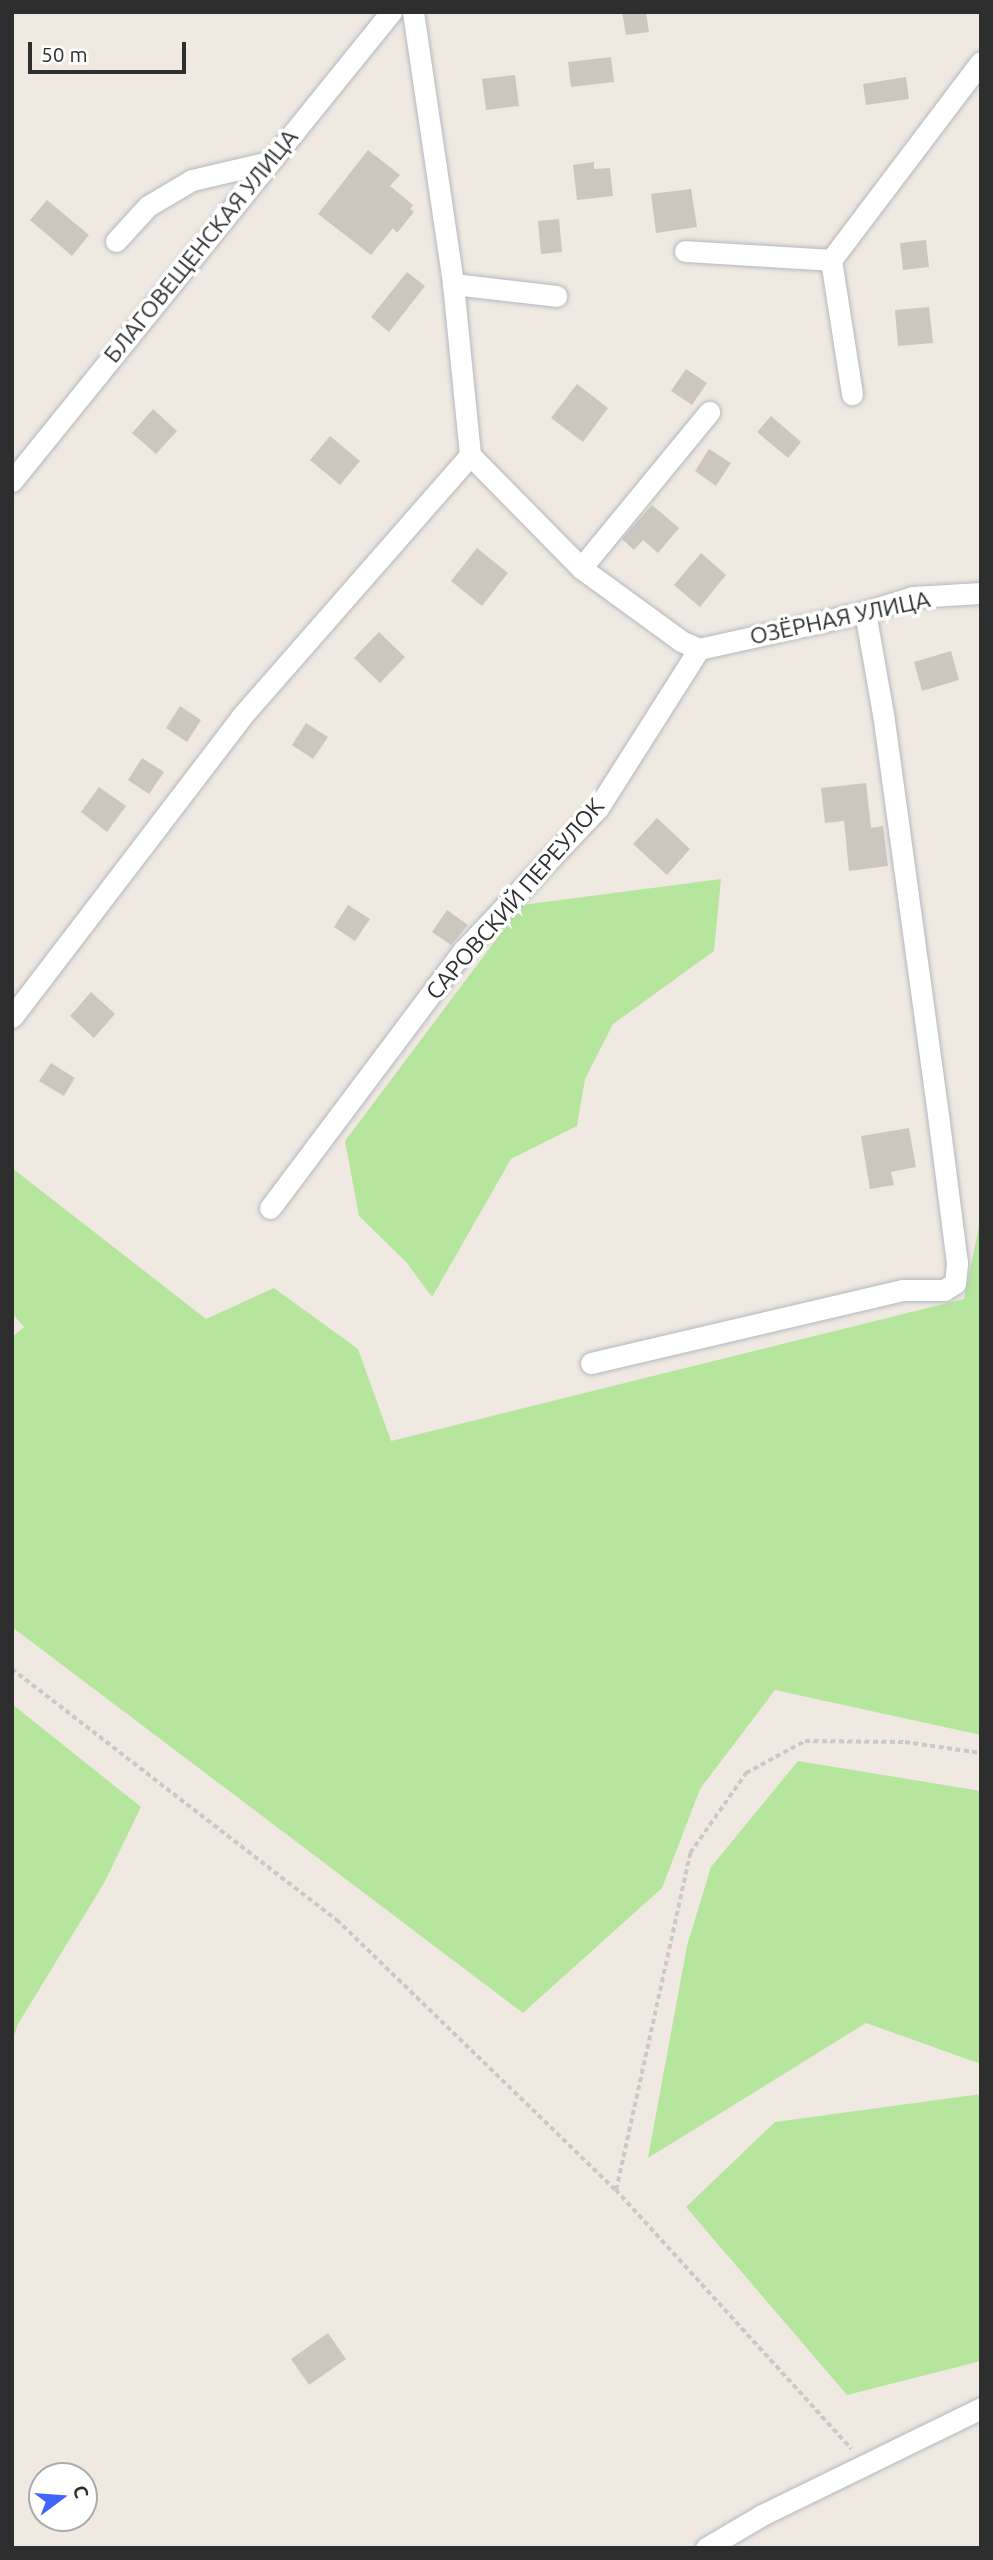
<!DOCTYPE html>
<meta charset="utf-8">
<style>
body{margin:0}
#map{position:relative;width:993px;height:2560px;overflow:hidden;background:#efe9e1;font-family:Ubuntu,sans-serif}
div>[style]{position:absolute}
.green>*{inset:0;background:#b6e59e}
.building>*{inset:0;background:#cbc7bf}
.path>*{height:3.5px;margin-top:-1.75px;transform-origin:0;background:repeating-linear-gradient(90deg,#c9c9c9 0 5px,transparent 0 8.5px)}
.roads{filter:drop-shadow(0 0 2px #b4b7c1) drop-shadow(0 0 2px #b4b7c1)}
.minor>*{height:21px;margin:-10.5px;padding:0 10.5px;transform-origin:10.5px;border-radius:10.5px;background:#fff}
span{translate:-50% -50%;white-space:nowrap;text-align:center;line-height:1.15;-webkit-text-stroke:7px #fff;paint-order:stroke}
.street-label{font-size:23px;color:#2e2e2e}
.frame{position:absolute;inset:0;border:14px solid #2e2e2e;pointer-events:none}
.north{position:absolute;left:28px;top:2462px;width:70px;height:70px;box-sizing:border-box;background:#fff;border:2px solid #ababab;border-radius:50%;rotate:74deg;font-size:19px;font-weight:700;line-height:28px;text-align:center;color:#2e2e2e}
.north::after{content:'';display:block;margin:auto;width:24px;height:32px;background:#4264fb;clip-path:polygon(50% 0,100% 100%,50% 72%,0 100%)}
.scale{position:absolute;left:28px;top:42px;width:158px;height:32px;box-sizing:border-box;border:4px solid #2e2e2e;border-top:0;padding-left:9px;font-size:21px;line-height:24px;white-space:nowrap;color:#2e2e2e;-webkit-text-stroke:5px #fff;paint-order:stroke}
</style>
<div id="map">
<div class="green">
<div style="clip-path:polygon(721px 879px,714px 951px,613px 1024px,585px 1079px,577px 1126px,511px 1159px,432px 1297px,407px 1263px,359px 1216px,345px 1141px,522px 905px)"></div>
<div style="clip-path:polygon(12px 1168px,206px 1319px,274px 1288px,358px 1349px,391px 1441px,964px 1299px,981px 1217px,981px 1735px,775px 1690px,700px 1789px,662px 1888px,523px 2013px,12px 1627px,12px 1337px,24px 1327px,12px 1313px)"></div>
<div style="clip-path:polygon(12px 1704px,141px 1807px,104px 1883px,18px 2024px,12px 2042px)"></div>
<div style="clip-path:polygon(798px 1761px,981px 1791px,981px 2064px,866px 2023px,648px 2158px,687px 1946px,711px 1867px)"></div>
<div style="clip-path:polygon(981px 2094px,981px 2361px,847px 2395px,686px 2207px,775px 2122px)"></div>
</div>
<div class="building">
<div style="clip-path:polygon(622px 12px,646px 12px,649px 32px,626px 35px)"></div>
<div style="clip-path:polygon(611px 57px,614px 82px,571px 87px,568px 62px)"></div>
<div style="clip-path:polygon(515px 75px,519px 106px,486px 110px,482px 79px)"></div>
<div style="clip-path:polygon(906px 77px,909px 99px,866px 105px,863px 84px)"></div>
<div style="clip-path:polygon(368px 150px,400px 175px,390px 186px,413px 205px,410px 209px,414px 212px,397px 233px,393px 228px,371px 255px,318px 214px)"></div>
<div style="clip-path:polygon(594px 162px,594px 169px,610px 168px,613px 196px,577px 200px,573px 165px)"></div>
<div style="clip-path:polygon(691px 189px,697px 227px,656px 233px,651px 194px)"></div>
<div style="clip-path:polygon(47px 200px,89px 235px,72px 256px,30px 220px)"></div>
<div style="clip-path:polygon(559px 219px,562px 252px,541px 254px,538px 221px)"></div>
<div style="clip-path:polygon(926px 240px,929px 267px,903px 270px,900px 243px)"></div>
<div style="clip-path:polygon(407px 272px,425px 286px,389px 332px,371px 317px)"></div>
<div style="clip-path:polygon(929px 307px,933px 343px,898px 346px,895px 310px)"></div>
<div style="clip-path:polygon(686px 369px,707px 383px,692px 405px,671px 391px)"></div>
<div style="clip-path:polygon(577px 384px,608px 408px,583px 442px,551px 418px)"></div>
<div style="clip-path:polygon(153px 409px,177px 431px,156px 454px,132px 433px)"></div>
<div style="clip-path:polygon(771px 416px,801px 442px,788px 458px,757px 432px)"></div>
<div style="clip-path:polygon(330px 436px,360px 461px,340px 485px,310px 460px)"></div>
<div style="clip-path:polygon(709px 449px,731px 463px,716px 486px,695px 471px)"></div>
<div style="clip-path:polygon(652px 505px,679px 528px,658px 553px,643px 540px,634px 550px,622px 539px)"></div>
<div style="clip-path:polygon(477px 548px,508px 573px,482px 606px,451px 581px)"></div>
<div style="clip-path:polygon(701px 553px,726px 575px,700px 607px,674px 585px)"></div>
<div style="clip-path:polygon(379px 632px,405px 657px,380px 683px,354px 658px)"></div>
<div style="clip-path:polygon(951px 651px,959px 680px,922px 691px,914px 662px)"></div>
<div style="clip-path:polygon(180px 706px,201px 720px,187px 742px,166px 728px)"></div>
<div style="clip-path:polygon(306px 723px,328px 737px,313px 759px,292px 745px)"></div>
<div style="clip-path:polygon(142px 758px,164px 772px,149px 794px,128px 780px)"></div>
<div style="clip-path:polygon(866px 783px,871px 828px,883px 826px,888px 866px,849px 871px,844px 821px,825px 823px,821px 788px)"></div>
<div style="clip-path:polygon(99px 787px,126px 806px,107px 832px,81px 812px)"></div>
<div style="clip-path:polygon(657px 818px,690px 849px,667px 875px,633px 844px)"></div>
<div style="clip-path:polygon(348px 905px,370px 919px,355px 941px,334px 927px)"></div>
<div style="clip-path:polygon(447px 910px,468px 925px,451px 945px,432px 932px)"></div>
<div style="clip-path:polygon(91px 992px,115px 1014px,94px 1038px,70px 1016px)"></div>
<div style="clip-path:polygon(51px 1063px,75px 1078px,64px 1096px,39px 1081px)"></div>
<div style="clip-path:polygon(909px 1128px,916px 1167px,891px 1172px,894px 1185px,870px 1189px,861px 1136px)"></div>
<div style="clip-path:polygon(328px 2333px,346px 2359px,309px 2385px,291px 2359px)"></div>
</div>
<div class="path">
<div style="left:12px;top:1669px;width:411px;rotate:37.7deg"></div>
<div style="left:337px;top:1920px;width:388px;rotate:44.1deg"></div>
<div style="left:616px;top:2190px;width:350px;rotate:47.7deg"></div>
<div style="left:616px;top:2190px;width:345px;rotate:-77.6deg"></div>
<div style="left:690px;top:1853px;width:98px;rotate:-55deg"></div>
<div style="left:746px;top:1773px;width:67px;rotate:-28.5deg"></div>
<div style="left:805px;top:1741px;width:100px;rotate:0.6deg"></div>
<div style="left:905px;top:1742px;width:77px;rotate:8.2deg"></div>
</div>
<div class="roads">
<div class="minor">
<div style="left:413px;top:12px;width:275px;rotate:81.6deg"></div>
<div style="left:453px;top:284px;width:172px;rotate:84.3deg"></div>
<div style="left:470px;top:455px;width:158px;rotate:45.5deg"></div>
<div style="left:581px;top:568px;width:124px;rotate:36.1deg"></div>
<div style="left:681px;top:641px;width:20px;rotate:24deg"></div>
<div style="left:116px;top:241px;width:47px;rotate:-47.6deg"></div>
<div style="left:148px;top:206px;width:51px;rotate:-30.6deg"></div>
<div style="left:192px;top:180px;width:79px;rotate:-13.2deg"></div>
<div style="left:685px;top:251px;width:146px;rotate:3.5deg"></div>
<div style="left:831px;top:260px;width:248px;rotate:-52.9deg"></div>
<div style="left:831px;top:260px;width:136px;rotate:81.1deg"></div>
<div style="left:453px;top:284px;width:104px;rotate:6.6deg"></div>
<div style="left:12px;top:481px;width:603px;rotate:-51.06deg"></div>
<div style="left:581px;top:568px;width:202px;rotate:-50.6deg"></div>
<div style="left:699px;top:649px;width:170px;rotate:-12.6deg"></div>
<div style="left:865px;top:612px;width:50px;rotate:-17.4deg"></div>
<div style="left:913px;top:597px;width:68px;rotate:-3.4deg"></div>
<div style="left:12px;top:1017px;width:377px;rotate:-52.6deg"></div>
<div style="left:241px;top:717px;width:348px;rotate:-48.8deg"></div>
<div style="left:270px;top:1208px;width:323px;rotate:-53.1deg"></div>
<div style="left:464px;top:950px;width:195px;rotate:-46.7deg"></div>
<div style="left:598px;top:808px;width:188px;rotate:-57.6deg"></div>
<div style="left:591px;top:1363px;width:320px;rotate:-13.2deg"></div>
<div style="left:903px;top:1290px;width:41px"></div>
<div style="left:944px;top:1290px;width:13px;rotate:-32deg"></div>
<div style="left:955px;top:1283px;width:20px;rotate:-84deg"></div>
<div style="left:957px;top:1263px;width:142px;rotate:-97.3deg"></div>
<div style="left:939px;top:1122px;width:412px;rotate:-97.8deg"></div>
<div style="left:883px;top:714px;width:104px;rotate:-100deg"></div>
<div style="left:706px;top:2548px;width:65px;rotate:-30.5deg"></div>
<div style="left:762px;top:2515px;width:244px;rotate:-26deg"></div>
</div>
</div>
<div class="street-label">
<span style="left:201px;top:246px;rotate:-51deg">БЛАГОВЕЩЕНСКАЯ УЛИЦА</span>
<span style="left:840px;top:618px;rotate:-12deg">ОЗЁРНАЯ УЛИЦА</span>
<span style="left:515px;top:899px;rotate:-49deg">САРОВСКИЙ ПЕРЕУЛОК</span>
</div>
<div class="frame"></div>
<div class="north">С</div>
<div class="scale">50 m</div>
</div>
